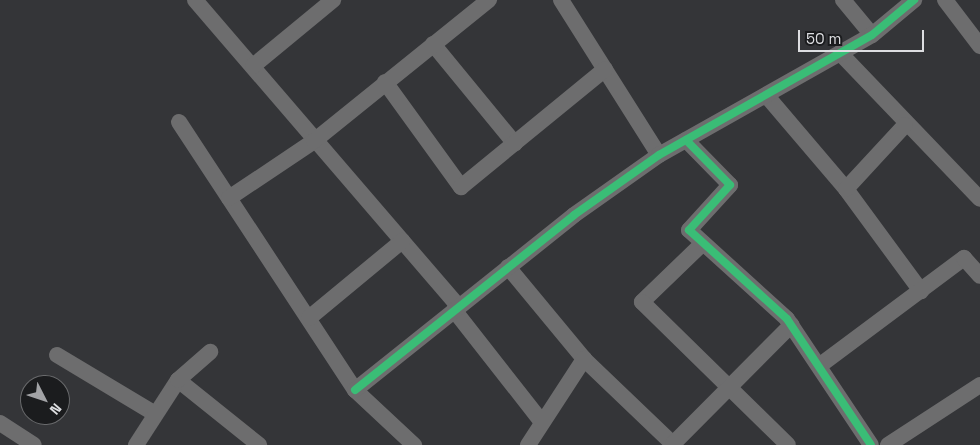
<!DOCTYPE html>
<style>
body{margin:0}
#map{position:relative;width:980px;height:445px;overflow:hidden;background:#343538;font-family:"Space Grotesk",sans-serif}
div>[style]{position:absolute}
.minor>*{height:16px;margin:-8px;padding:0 8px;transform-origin:8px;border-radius:8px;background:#6d6d6e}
.cycleway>*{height:8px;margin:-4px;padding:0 4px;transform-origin:4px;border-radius:4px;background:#3abd76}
span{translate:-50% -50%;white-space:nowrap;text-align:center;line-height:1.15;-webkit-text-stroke:5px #1b1c1e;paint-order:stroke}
.north{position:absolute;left:20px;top:375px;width:50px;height:50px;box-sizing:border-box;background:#1b1c1e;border:1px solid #696a6c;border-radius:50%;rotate:131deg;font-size:14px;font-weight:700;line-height:20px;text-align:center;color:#dddee1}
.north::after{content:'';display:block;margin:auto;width:18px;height:22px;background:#a2a3a6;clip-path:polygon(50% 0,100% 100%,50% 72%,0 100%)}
.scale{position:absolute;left:798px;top:30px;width:126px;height:22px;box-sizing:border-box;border:2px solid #dddee1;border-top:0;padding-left:6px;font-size:15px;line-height:18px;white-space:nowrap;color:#dddee1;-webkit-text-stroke:4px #1b1c1e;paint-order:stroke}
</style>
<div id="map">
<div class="minor">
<div style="left:195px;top:0;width:403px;rotate:49.3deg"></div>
<div style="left:561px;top:0;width:183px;rotate:57.7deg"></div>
<div style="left:843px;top:0;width:45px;rotate:50.4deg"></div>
<div style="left:945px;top:0;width:58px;rotate:52.7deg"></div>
<div style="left:433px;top:44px;width:129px;rotate:50.6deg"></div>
<div style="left:840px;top:53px;width:202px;rotate:46.2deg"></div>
<div style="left:253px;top:66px;width:104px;rotate:-39.5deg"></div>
<div style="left:385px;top:82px;width:130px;rotate:54.1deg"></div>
<div style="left:461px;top:187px;width:186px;rotate:-39.3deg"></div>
<div style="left:766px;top:95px;width:123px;rotate:49.6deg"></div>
<div style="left:846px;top:189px;width:127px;rotate:53.7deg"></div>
<div style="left:179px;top:122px;width:321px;rotate:56.7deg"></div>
<div style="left:355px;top:390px;width:81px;rotate:43deg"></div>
<div style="left:686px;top:140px;width:63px;rotate:45.6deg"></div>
<div style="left:730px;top:185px;width:61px;rotate:132.3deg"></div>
<div style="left:689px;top:230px;width:132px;rotate:42.2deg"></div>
<div style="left:787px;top:319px;width:151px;rotate:56.3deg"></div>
<div style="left:846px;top:189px;width:87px;rotate:-47.3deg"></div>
<div style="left:229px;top:198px;width:102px;rotate:-33.8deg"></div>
<div style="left:314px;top:141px;width:225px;rotate:-38.9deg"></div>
<div style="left:703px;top:243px;width:85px;rotate:136deg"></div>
<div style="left:642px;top:302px;width:204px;rotate:44.4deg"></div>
<div style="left:508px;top:267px;width:119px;rotate:50.4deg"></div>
<div style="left:584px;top:359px;width:124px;rotate:43.7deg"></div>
<div style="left:454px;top:310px;width:141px;rotate:51.9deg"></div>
<div style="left:309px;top:318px;width:121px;rotate:-39.6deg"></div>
<div style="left:57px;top:355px;width:114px;rotate:31deg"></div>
<div style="left:819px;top:366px;width:181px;rotate:-36.7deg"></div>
<div style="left:964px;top:258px;width:24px;rotate:48deg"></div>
<div style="left:178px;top:380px;width:104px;rotate:38.7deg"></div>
<div style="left:355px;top:390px;width:280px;rotate:-38.6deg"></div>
<div style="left:574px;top:215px;width:104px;rotate:-35.2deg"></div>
<div style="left:659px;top:155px;width:244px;rotate:-29.4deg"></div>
<div style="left:872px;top:35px;width:55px;rotate:-39.8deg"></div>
<div style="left:0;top:423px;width:40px;rotate:32.9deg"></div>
<div style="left:673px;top:444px;width:168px;rotate:-45.2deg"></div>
<div style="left:136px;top:445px;width:77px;rotate:-57.1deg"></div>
<div style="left:178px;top:380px;width:43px;rotate:-41.2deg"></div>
<div style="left:528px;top:445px;width:103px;rotate:-56.9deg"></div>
<div style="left:888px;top:445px;width:110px;rotate:-33.1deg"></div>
</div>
<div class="cycleway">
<div style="left:686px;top:140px;width:63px;rotate:45.6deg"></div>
<div style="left:730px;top:185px;width:61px;rotate:132.3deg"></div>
<div style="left:689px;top:230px;width:132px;rotate:42.2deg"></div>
<div style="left:787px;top:319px;width:151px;rotate:56.3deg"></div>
<div style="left:355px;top:390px;width:280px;rotate:-38.6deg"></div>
<div style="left:574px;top:215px;width:104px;rotate:-35.2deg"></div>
<div style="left:659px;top:155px;width:244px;rotate:-29.4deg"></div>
<div style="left:872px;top:35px;width:55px;rotate:-39.8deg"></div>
</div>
<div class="north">N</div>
<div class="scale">50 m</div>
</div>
